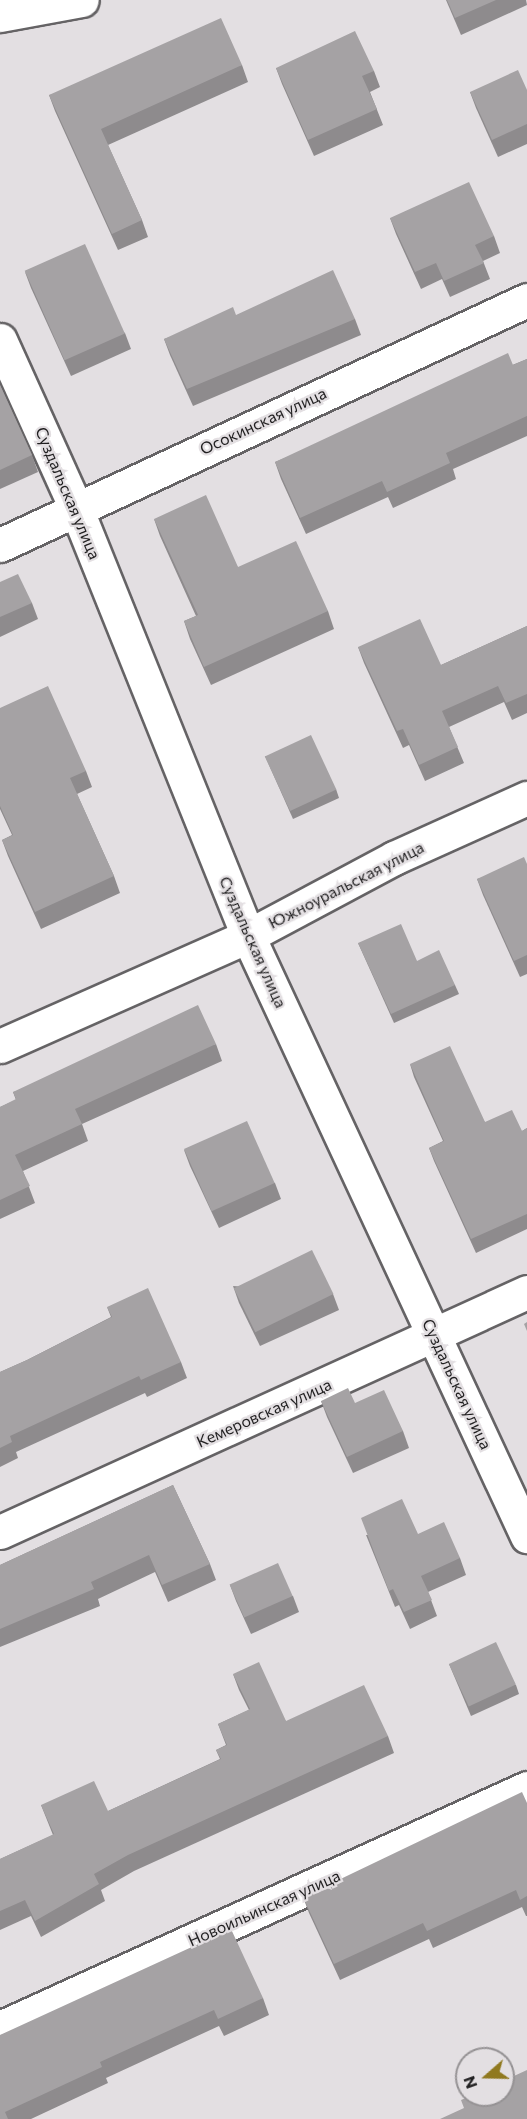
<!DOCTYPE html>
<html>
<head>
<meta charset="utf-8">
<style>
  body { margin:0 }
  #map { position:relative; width:527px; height:2119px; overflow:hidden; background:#e3dfe2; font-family:Commissioner,sans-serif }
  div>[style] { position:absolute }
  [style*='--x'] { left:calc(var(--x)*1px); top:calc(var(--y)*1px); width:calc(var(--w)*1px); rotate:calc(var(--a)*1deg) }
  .roads { filter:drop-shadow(2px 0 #656365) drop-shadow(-2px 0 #656365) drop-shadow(0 2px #656365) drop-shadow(0 -2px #656365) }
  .street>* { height:33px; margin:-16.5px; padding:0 16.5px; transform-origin:16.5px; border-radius:16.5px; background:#fff }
  .wall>* { inset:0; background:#8e8b8d }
  .building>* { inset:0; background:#a5a2a4; transform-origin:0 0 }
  span { translate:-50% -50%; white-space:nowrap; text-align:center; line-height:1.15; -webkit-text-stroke:4.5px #e3dfe2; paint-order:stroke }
  .street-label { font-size:16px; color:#201f20 }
  .north { position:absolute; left:455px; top:2047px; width:60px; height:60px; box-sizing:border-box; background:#e3dfe2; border:2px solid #959294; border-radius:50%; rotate:250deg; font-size:16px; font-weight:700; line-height:24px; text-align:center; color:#201f20 }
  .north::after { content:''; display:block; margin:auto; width:21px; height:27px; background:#90791f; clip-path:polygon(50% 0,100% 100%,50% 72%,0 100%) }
</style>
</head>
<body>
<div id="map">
  <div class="roads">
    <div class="street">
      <i style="--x:0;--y:15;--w:83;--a:-10.4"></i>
      <i style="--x:0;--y:340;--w:184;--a:65.7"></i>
      <i style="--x:76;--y:508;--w:461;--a:68.1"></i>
      <i style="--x:248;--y:936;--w:662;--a:65.06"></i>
      <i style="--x:0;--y:545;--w:581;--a:-24.93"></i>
      <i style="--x:0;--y:1046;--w:271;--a:-23.9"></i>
      <i style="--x:248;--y:936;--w:166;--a:-28.1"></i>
      <i style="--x:394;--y:858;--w:146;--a:-24.3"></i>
      <i style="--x:0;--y:1532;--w:579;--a:-24.48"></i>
      <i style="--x:0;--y:2028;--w:579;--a:-24.48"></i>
    </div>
  </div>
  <div class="wall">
    <i style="clip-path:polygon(446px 0,526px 0,527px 5px,461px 35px)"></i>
    <i style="clip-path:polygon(242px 65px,248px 82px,108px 145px,142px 220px,148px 237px,118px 250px,55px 111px,49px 95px)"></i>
    <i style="clip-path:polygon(276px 68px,374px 71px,380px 87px,370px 92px,383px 125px,314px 156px,282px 84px)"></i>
    <i style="clip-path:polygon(527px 90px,527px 144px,498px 157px,476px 108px,470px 92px)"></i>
    <i style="clip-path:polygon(390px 218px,494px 236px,500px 253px,483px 261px,490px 279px,450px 297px,442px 279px,421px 289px,396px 234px)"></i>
    <i style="clip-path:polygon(25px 272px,125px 333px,131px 349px,71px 376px,31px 288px)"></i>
    <i style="clip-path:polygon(236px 315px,355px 319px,361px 335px,193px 406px,170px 355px,164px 339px)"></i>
    <i style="clip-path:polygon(527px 359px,527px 436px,453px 469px,456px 479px,393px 508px,388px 497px,306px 534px,281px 479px,275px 462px)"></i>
    <i style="clip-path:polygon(0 385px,32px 455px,38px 472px,0 489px)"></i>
    <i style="clip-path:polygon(154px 519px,238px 567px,328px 611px,334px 629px,211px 685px,190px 639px,184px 621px,196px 616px,160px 536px)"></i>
    <i style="clip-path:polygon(0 582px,32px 603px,38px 619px,0 637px)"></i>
    <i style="clip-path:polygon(527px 626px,527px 713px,512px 720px,504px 702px,449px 727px,464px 763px,425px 781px,409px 745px,403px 748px,364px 663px,358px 647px,441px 665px)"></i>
    <i style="clip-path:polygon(0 708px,86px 771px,92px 787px,77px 794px,114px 876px,120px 893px,41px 929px,8px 856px,2px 840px,12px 835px,0 809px)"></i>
    <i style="clip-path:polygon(265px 756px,336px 789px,339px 798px,293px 819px)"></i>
    <i style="clip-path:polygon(527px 864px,527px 974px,520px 977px,483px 895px,477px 879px)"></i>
    <i style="clip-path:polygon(358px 943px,417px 961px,455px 985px,459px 994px,394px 1023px)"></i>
    <i style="clip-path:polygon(216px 1044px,222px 1061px,82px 1124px,88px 1141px,23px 1171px,35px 1203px,0 1219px,0 1107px,16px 1100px,13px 1092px)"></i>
    <i style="clip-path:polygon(410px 1064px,485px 1122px,522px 1131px,527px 1128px,527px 1229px,476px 1253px,434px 1161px,429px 1148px,443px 1141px,414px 1077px)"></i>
    <i style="clip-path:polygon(184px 1150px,275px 1183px,281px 1199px,219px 1228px,190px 1166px)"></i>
    <i style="clip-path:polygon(233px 1286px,333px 1294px,339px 1310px,260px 1346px,239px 1303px)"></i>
    <i style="clip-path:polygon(107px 1307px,181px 1362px,187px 1378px,147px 1397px,145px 1393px,16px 1452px,18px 1458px,0 1467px,0 1372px,27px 1360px,111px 1317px)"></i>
    <i style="clip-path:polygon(321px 1401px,355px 1403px,403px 1431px,409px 1448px,353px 1473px,327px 1417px)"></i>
    <i style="clip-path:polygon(173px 1485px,210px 1564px,216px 1580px,168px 1602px,155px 1572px,98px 1599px,100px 1606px,0 1647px,0 1565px)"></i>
    <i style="clip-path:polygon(418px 1534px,460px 1558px,466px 1575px,428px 1592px,437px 1616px,410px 1629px,399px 1605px,395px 1607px,366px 1535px)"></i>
    <i style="clip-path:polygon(230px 1585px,293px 1596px,299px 1612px,251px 1634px,236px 1601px)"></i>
    <i style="clip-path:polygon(449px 1664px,516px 1685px,519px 1694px,471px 1716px)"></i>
    <i style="clip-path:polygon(233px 1674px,286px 1721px,388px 1736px,394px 1753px,134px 1871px,101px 1890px,105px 1901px,41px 1937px,31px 1916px,0 1930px,0 1859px,53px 1835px,41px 1805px,108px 1811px,220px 1759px,216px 1750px,226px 1745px,218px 1724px,249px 1710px,239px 1690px)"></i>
    <i style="clip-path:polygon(527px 1803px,527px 1916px,526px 1916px,522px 1907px,433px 1948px,429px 1939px,340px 1980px,309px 1913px,303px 1897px)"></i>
    <i style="clip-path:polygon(263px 1998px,269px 2015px,224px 2036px,219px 2026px,106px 2078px,108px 2083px,31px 2119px,0 2119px,0 2035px)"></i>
  </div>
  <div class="building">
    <i style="clip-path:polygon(447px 0,496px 0,455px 18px)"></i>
    <i style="clip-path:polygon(221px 18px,242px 65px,101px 129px,142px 220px,112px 234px,49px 95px)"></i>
    <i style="clip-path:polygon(355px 31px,374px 71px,362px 76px,377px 109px,308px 140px,276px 68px)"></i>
    <i style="clip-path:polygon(518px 70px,527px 90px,527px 124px,492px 140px,470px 92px)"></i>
    <i style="clip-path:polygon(469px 182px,494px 236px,475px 245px,484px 263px,444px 281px,436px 263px,415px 272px,390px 218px)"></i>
    <i style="left:85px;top:244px;width:98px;height:66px;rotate:66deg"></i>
    <i style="clip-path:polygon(333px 270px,355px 319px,187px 389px,164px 339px,233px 307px,236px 315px)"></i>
    <i style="clip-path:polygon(508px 353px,513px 365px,527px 359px,527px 416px,446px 453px,450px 463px,387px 492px,382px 481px,300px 518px,275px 462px)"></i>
    <i style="clip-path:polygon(0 385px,32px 455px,0 470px)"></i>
    <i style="clip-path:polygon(206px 495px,238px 567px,296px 541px,328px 611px,204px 667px,184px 621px,198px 615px,154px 519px)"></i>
    <i style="clip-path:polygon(18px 574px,32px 603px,0 617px,0 582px)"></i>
    <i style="clip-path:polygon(420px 619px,441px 665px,527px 626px,527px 694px,506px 703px,498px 686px,442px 711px,458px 747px,419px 765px,403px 729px,397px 731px,358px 647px)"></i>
    <i style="clip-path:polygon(48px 686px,86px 771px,70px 778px,114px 876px,35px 912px,2px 840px,13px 835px,0 806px,0 708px)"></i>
    <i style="left:311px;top:735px;width:60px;height:51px;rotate:65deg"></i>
    <i style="clip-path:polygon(524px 857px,527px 864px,527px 955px,514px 961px,477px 879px)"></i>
    <i style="clip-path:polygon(401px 924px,417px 961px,439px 950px,455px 985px,391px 1014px,358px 943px)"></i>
    <i style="clip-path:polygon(198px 1005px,216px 1044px,75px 1109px,82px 1124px,15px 1155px,30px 1186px,0 1200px,0 1107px,16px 1099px,13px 1092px)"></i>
    <i style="clip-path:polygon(450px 1046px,485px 1122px,512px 1110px,522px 1131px,527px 1128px,527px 1214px,471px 1239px,429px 1148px,444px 1141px,410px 1064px)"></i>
    <i style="left:247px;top:1121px;width:68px;height:69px;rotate:66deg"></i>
    <i style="left:312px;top:1250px;width:49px;height:87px;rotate:64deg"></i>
    <i style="clip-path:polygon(148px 1288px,181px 1362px,141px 1380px,139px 1376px,10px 1436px,12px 1442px,0 1448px,0 1372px,27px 1360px,112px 1317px,107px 1307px)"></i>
    <i style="clip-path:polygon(527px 1322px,527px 1331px,524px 1324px)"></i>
    <i style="clip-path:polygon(348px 1388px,355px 1403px,384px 1390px,403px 1431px,347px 1457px,321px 1401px)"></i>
    <i style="clip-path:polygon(173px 1485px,210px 1564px,162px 1585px,149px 1555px,91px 1582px,94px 1589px,0 1629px,0 1565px)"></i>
    <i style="clip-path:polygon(402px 1499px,418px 1534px,444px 1522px,460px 1558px,421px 1576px,432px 1600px,404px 1612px,393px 1589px,389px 1591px,361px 1518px)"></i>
    <i style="left:278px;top:1563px;width:36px;height:53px;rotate:66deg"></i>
    <i style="left:496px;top:1642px;width:47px;height:52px;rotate:65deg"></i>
    <i style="clip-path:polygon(259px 1662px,286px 1721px,364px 1685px,388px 1736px,128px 1855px,94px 1874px,99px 1884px,35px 1921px,25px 1900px,0 1911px,0 1859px,54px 1834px,41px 1805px,94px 1781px,108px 1811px,221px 1759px,216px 1750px,227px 1745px,218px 1724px,250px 1709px,233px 1674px)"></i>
    <i style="clip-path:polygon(522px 1792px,527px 1803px,527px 1896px,520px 1900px,516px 1890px,427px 1931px,423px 1923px,334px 1964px,303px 1897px)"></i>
    <i style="clip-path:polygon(231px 1929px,263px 1998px,218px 2019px,214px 2010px,100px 2062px,102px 2067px,5px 2112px,8px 2119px,0 2119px,0 2035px)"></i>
    <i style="clip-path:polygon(527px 2070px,527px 2119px,440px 2119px,464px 2108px,461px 2100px,473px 2095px,503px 2095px,503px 2081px)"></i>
  </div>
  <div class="street-label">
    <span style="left:263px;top:421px;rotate:-25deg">Осокинская улица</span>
    <span style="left:68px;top:493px;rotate:67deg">Суздальская улица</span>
    <span style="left:346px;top:885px;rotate:-27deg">Южноуральская улица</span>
    <span style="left:253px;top:942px;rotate:66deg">Суздальская улица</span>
    <span style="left:457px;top:1384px;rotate:65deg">Суздальская улица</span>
    <span style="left:264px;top:1413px;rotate:-24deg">Кемеровская улица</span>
    <span style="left:264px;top:1908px;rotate:-24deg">Новоильинская улица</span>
  </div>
  <div class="north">N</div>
</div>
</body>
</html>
